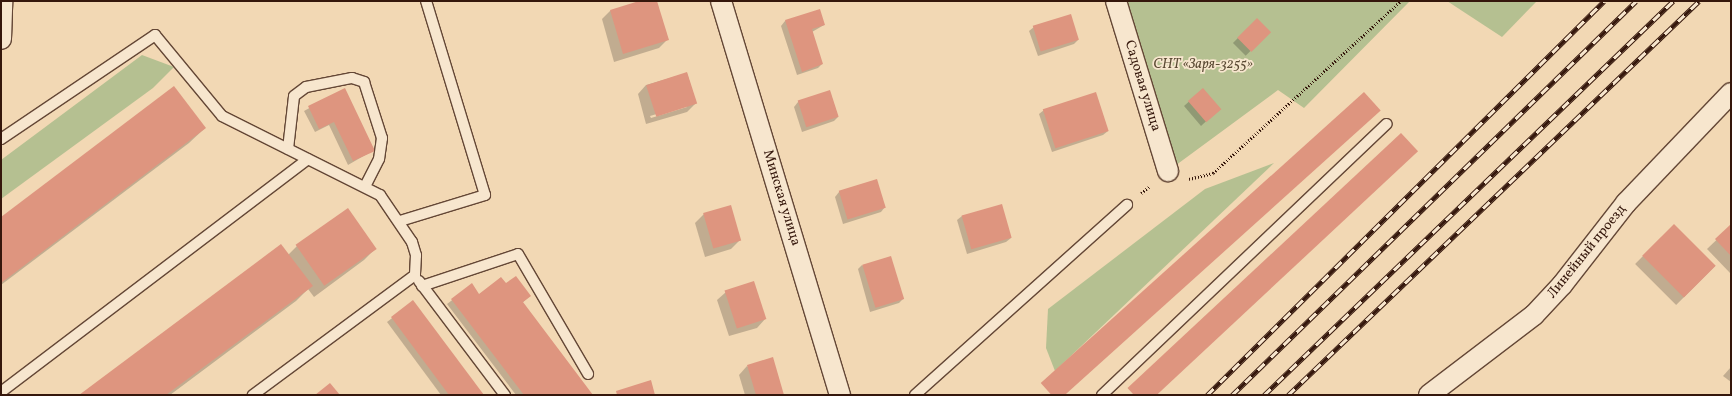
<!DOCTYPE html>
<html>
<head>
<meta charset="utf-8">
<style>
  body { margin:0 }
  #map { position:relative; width:1732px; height:396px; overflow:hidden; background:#f2d8b4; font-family:Vollkorn,serif }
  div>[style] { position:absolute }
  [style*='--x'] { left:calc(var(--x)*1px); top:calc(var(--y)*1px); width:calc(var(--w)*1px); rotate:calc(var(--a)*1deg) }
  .green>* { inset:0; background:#b5c091 }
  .shadow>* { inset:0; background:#0003; transform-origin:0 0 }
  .building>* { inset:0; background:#de957f; transform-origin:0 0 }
  .path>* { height:2.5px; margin-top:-1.25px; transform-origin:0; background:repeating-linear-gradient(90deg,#35170c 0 1px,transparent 0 3px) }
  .roads { filter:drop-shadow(1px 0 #644736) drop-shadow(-1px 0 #644736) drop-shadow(0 1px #644736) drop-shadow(0 -1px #644736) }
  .lane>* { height:10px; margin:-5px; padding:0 5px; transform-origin:5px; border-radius:5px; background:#f7e6ce }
  .street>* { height:20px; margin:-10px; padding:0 10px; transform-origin:10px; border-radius:10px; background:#f7e6ce }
  .rail>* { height:4.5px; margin-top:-2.25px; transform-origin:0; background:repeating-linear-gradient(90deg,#f7e6ce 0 9px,#35170c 0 18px); box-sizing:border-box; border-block:1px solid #35170c }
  span { translate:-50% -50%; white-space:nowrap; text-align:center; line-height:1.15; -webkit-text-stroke:3.5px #f7e6ce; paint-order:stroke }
  .park-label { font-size:14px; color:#5b4a34; font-style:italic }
  .street-label { font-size:14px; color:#35170c }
  .frame { position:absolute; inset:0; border:2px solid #35170c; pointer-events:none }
</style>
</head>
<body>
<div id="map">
  <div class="green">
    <i style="clip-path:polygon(1116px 1px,1410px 1px,1304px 108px,1278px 90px,1168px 171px)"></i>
    <i style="clip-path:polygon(1447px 1px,1537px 1px,1502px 37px)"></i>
    <i style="clip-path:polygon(142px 55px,174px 67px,153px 88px,1px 199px,1px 160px)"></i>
    <i style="clip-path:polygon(1274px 163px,1055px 371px,1046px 348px,1048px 309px,1205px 189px)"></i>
  </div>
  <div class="shadow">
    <i style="clip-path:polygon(643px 1px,656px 1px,668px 39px,659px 48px,614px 62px,602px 19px,610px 11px)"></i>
    <i style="clip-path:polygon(819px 10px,824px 25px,812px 32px,822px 64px,818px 68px,797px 75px,781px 26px,785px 21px)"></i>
    <i style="left:1257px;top:19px;width:18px;height:34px;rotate:45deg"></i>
    <i style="clip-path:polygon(1034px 27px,1078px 40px,1074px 44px,1038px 56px,1029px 31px)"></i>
    <i style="clip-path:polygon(evenodd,687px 73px,696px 103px,687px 112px,646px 124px,638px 94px,646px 85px,687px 73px,687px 105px,687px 107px,651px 118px,650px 116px,687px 105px)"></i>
    <i style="clip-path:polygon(344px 89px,374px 150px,348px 165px,329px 125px,315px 132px,304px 111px)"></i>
    <i style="clip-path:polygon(1203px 89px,1215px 113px,1201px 126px,1184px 106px)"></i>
    <i style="clip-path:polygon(830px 92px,838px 117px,834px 121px,802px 132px,794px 107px,798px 102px)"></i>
    <i style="clip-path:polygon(1044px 110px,1108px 131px,1103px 135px,1052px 152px,1039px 114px)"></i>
    <i style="clip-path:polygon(205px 128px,189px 143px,1px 285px,1px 218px)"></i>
    <i style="clip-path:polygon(876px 181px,885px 207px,881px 212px,843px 224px,835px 197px,839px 192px)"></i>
    <i style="clip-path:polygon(704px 214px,740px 240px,731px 249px,705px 257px,695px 223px)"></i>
    <i style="clip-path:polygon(962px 216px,1011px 238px,1006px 242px,967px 254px,957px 220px)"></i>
    <i style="left:1674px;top:225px;width:58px;height:55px;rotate:45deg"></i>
    <i style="clip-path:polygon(1731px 226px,1731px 274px,1707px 249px)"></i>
    <i style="clip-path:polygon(297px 246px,376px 248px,364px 260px,314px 297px,308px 289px,296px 301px,170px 395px,81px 395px,288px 255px)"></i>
    <i style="clip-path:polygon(862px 265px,903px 299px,899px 303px,870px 312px,858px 269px)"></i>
    <i style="clip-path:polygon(472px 285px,479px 295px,506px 285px,530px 296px,522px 303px,592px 395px,516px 395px,447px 304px)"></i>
    <i style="clip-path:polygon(726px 292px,765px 319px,757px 328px,729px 336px,717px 300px)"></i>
    <i style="clip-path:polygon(413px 302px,483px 395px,441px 395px,387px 322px)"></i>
    <i style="clip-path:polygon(747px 366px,782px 395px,745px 395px,739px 375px)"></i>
    <i style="clip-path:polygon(1731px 367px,1731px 382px,1723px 376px)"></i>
  </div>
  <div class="building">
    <i style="clip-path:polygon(639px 1px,657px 1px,669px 40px,623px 54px,610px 10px)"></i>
    <i style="clip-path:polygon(820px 9px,825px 25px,812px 29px,823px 64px,802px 72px,785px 20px)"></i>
    <i style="left:1071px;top:14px;width:27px;height:40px;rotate:73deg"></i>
    <i style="left:1257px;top:18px;width:20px;height:28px;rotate:45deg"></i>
    <i style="left:687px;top:72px;width:33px;height:43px;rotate:72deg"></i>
    <i style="clip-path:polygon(174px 86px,206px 128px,1px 283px,1px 217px)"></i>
    <i style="clip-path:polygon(345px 88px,375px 151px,353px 161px,334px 122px,319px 129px,308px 106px)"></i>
    <i style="left:1203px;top:88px;width:28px;height:20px;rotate:49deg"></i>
    <i style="left:830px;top:90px;width:28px;height:34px;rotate:72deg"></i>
    <i style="left:1096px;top:92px;width:41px;height:56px;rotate:72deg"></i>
    <i style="left:1364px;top:92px;width:25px;height:435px;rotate:48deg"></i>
    <i style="left:1401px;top:133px;width:25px;height:374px;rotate:47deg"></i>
    <i style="left:877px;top:179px;width:30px;height:40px;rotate:73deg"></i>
    <i style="left:1002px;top:204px;width:35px;height:42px;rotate:74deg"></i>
    <i style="left:731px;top:205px;width:37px;height:29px;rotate:74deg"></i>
    <i style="left:348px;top:208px;width:50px;height:64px;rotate:55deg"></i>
    <i style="left:1674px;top:224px;width:59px;height:45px;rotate:45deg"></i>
    <i style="clip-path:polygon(1731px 224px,1731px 256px,1715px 239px)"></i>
    <i style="clip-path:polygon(281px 244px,313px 286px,166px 395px,79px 395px)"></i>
    <i style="left:891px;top:256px;width:45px;height:30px;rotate:73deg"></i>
    <i style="clip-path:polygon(516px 276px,531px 296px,523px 302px,593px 395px,524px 395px,451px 299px,472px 283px,479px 294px,501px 277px,506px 283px)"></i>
    <i style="left:754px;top:281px;width:40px;height:31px;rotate:72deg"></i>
    <i style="clip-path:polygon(413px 300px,484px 395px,449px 395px,391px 317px)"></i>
    <i style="clip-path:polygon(773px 357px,784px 395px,756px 395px,747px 365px)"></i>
    <i style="clip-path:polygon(651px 380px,655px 395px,617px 395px,616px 391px)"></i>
    <i style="clip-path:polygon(330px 383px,340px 395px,315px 395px)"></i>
  </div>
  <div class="path">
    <i style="--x:1189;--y:179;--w:25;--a:-14"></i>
    <i style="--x:1213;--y:173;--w:255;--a:-42.5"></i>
    <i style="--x:1141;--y:193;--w:11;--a:-38"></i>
  </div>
  <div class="roads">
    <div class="lane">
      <i style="--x:1;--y:139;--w:186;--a:-34"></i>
      <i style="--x:155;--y:35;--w:105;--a:50.4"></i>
      <i style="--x:222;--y:116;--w:177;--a:26.6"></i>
      <i style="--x:380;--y:195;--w:57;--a:55.8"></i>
      <i style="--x:412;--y:242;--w:14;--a:73"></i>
      <i style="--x:416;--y:255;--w:20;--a:93"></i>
      <i style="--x:415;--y:275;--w:202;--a:143.5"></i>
      <i style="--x:288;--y:149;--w:53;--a:-83.5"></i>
      <i style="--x:294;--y:96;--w:15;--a:-37"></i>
      <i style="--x:306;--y:87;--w:47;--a:-11.1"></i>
      <i style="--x:352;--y:78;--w:13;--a:18"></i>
      <i style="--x:364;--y:82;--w:59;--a:72.2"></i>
      <i style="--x:382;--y:138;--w:21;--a:98"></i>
      <i style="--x:379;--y:159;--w:31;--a:117"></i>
      <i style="--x:400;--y:221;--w:89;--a:-17"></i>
      <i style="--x:485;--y:195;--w:203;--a:-106.9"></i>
      <i style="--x:419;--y:281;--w:143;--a:53"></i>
      <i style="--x:422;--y:286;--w:101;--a:-18.4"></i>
      <i style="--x:518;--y:254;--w:139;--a:59.7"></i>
      <i style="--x:1;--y:392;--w:385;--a:-37.2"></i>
      <i style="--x:915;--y:395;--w:285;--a:-41.9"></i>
      <i style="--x:1102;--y:395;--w:393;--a:-43.6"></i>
    </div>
    <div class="street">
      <i style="--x:721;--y:1;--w:412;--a:73.2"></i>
      <i style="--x:1116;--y:1;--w:178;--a:73"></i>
      <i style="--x:1;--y:39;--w:38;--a:-88"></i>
      <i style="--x:1429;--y:395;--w:132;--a:-37.3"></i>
      <i style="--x:1534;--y:315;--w:41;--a:-47"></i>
      <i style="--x:1562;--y:285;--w:104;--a:-52"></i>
      <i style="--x:1626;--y:203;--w:152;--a:-46.3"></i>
    </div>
  </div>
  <div class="rail">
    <i style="--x:1207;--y:395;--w:559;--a:-44.78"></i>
    <i style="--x:1232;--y:395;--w:564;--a:-44.28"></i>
    <i style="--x:1264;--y:395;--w:568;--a:-43.93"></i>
    <i style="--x:1288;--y:395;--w:569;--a:-43.79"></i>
  </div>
  <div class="park-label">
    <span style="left:1203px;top:65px">СНТ «Заря-3255»</span>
  </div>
  <div class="street-label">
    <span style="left:1142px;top:86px;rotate:73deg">Садовая улица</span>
    <span style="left:781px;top:198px;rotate:73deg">Минская улица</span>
    <span style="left:1587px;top:252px;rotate:-51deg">Линейный проезд</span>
  </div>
  <div class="frame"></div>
</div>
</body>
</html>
